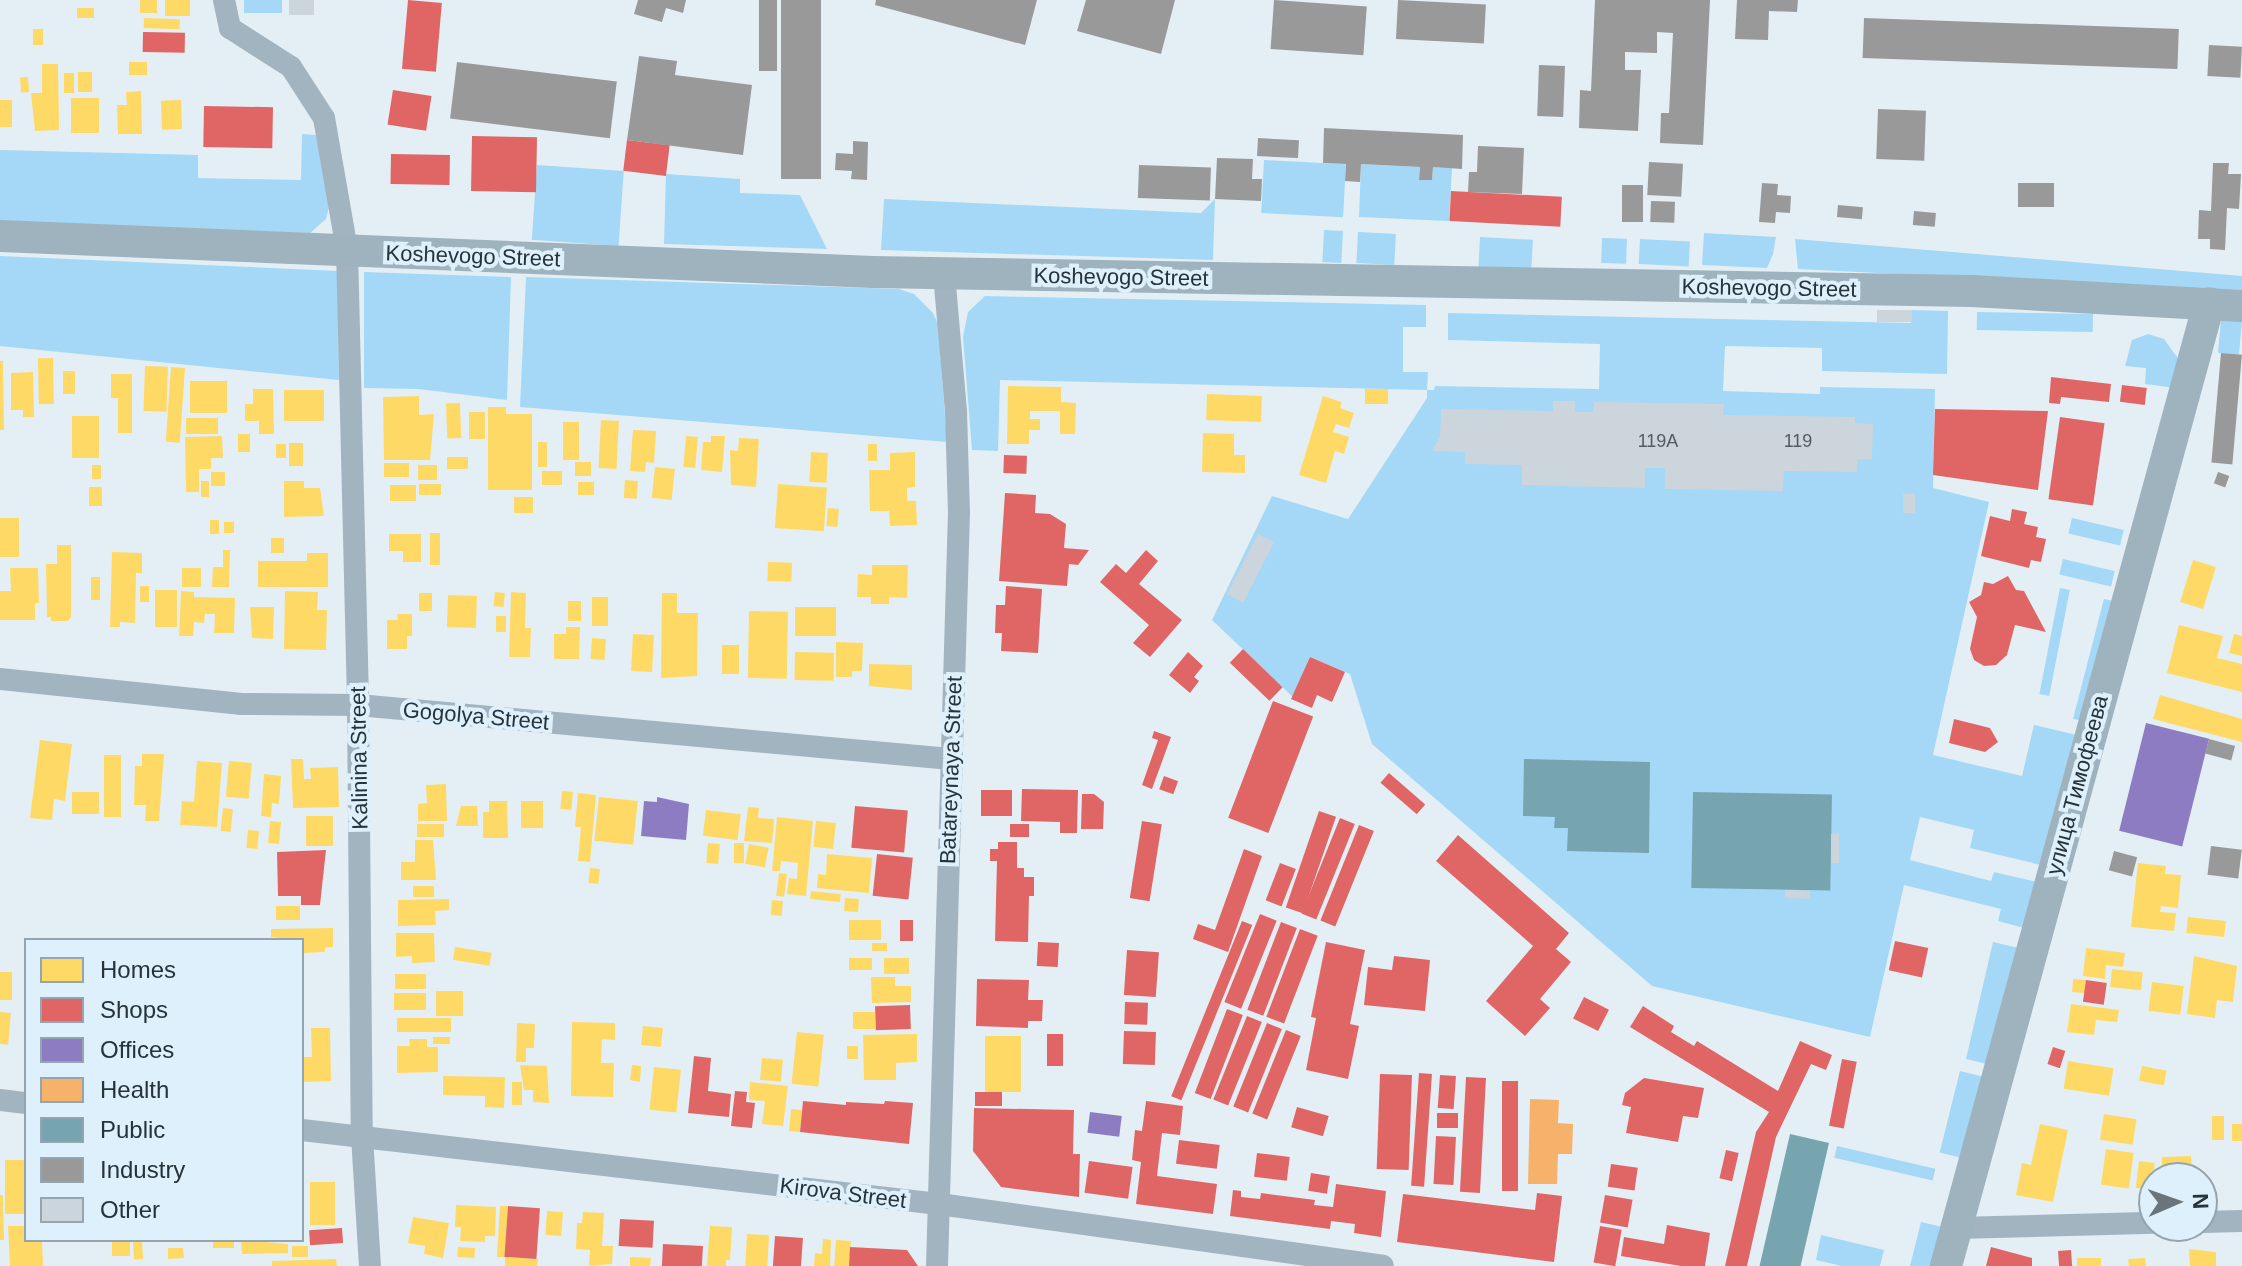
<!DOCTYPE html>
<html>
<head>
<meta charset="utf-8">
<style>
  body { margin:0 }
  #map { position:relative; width:2242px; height:1266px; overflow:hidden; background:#e4eff5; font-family:Arial,sans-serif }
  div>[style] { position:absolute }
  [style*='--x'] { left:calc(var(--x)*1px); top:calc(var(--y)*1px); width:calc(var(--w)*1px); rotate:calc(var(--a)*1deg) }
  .green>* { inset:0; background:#a4d8f6; transform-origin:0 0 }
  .homes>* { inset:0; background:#ffd966; transform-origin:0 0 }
  .shops>* { inset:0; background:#e06666; transform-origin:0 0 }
  .offices>* { inset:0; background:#8e7cc3; transform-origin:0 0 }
  .health>* { inset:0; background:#f6b26b }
  .public>* { inset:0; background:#76a5af; transform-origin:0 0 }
  .industry>* { inset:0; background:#999; transform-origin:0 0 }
  .building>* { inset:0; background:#cbd5db; transform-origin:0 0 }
  .street>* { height:22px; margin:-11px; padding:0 11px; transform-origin:11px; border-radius:11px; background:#a2b4bf }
  .secondary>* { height:32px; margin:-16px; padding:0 16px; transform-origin:16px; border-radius:16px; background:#9fb3be }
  span { translate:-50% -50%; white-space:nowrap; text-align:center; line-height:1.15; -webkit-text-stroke:8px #def0fb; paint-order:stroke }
  .number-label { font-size:18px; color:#505c62 }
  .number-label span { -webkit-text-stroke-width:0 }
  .street-label { font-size:22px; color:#27333a }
  .legend { position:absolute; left:24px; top:938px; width:280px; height:304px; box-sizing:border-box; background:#def0fb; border:2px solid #95a4ae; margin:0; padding:10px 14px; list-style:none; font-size:24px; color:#27333a }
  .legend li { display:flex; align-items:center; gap:16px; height:40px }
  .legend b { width:40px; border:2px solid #95a4ae }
  .north { position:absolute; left:2138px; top:1162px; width:80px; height:80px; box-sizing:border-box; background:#def0fb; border:2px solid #95a4ae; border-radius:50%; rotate:88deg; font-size:22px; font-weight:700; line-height:32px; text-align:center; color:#27333a }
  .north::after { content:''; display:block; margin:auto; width:28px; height:36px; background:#69757b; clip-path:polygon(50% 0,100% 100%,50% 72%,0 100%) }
</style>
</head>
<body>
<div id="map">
  <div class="green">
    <i style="left:244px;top:0;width:38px;height:13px"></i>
    <i style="clip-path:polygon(302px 134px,316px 135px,330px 203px,326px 219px,310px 233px,0 222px,0 150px,198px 155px,198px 178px,301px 180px)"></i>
    <i style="left:1264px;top:160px;width:82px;height:53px;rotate:3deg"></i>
    <i style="clip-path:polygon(1361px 164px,1420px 167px,1419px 179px,1432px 180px,1433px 167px,1452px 168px,1449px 221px,1359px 217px)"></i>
    <i style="left:537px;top:165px;width:87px;height:75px;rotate:4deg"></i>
    <i style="clip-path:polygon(666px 174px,740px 179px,740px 193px,800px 195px,827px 249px,664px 244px)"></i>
    <i style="clip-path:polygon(884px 199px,1201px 213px,1215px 199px,1213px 260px,881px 250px)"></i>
    <i style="left:1324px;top:230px;width:19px;height:32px;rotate:3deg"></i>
    <i style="left:1358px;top:232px;width:38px;height:31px;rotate:3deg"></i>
    <i style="clip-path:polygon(1704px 233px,1776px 237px,1773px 254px,1767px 268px,1702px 265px)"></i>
    <i style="left:1480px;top:237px;width:53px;height:32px;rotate:3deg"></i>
    <i style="left:1602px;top:238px;width:25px;height:25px;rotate:2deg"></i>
    <i style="left:1640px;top:239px;width:50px;height:25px;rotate:3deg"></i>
    <i style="clip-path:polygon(1795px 239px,2242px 276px,2242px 291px,1798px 269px)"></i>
    <i style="clip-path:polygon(0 256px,338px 271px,339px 380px,0 346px)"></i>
    <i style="clip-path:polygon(364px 272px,511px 277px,507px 400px,419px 389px,364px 388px)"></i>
    <i style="clip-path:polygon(526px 277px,899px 289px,914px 294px,933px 313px,938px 324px,947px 442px,520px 407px)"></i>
    <i style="clip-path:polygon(985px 296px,1426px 305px,1426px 327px,1403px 327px,1403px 372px,1428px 372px,1427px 390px,1434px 390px,1435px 386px,1599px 389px,1600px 344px,1448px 340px,1448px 313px,1911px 323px,1912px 310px,1948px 311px,1947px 374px,1822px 371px,1822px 348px,1725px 346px,1723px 391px,1820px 394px,1820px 387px,1935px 389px,1933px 488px,1989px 502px,1933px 755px,2022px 776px,2034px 725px,2081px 736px,2045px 866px,1970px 848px,1974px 830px,1920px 817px,1910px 860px,1991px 881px,1994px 872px,2041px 883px,2028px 929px,1998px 921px,2001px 909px,1904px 885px,1870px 1037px,1652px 986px,1372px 744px,1350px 674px,1310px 657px,1293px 697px,1212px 620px,1272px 496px,1348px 519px,1427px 398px,1427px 390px,1000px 380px,998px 451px,972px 450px,963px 337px,968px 312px)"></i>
    <i style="left:1977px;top:312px;width:116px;height:18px;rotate:1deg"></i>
    <i style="left:2221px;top:319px;width:21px;height:34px;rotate:5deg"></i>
    <i style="clip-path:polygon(2148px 334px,2164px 339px,2177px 357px,2181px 371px,2176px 388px,2145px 384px,2146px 368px,2125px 366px,2132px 340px)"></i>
    <i style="left:2072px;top:518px;width:53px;height:16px;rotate:13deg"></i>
    <i style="left:2063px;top:559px;width:53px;height:16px;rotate:13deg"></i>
    <i style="left:2060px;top:588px;width:10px;height:108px;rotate:11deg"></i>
    <i style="clip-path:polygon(2104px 599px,2118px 602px,2085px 721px,2073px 719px)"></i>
    <i style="left:1993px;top:942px;width:31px;height:120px;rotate:13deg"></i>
    <i style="left:1960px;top:1071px;width:29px;height:84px;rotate:14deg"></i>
    <i style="left:1837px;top:1146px;width:101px;height:12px;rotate:13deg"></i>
    <i style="clip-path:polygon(1921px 1222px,1947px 1228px,1936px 1266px,1910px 1266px)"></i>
    <i style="clip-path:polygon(1821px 1235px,1884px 1250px,1880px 1266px,1842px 1266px,1816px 1260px)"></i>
  </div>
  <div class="homes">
    <i style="left:140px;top:0;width:17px;height:13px"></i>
    <i style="left:165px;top:0;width:25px;height:16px"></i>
    <i style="left:77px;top:8px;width:17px;height:10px"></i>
    <i style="left:144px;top:18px;width:36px;height:10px;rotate:2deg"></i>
    <i style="left:33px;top:29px;width:10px;height:16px"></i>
    <i style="left:129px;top:62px;width:18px;height:13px"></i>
    <i style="clip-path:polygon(42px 64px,58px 64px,59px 130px,35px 131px,31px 93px,42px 93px)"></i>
    <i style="left:78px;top:72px;width:14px;height:20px"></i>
    <i style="left:64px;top:73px;width:10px;height:20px"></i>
    <i style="left:28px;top:77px;width:15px;height:8px;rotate:86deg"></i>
    <i style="clip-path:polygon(141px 91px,142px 134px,118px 134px,117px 105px,127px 105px,126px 92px)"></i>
    <i style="left:71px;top:98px;width:28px;height:35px"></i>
    <i style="left:0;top:100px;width:12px;height:27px"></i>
    <i style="left:181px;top:100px;width:29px;height:20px;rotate:88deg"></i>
    <i style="left:53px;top:358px;width:46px;height:15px;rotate:89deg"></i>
    <i style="clip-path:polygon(0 361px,3px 361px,4px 430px,0 430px)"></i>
    <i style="left:145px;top:366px;width:23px;height:45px;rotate:2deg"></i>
    <i style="left:171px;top:367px;width:14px;height:75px;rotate:4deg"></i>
    <i style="left:63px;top:371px;width:12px;height:23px"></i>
    <i style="clip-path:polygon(33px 372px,34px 417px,23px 417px,23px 410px,11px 410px,11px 373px)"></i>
    <i style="clip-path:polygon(111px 374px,132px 374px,132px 433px,118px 433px,118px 398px,111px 398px)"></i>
    <i style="left:227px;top:381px;width:32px;height:37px;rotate:90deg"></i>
    <i style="clip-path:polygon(1008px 386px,1061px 387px,1061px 402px,1076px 403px,1075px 434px,1060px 434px,1060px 411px,1030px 411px,1030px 419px,1040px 419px,1040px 430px,1029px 430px,1029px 444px,1007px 444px)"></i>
    <i style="clip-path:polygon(253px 389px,273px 389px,274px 434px,259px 434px,259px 421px,245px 421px,245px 404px,253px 404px)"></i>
    <i style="left:1365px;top:389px;width:23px;height:15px"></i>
    <i style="left:324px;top:390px;width:31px;height:40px;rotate:90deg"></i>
    <i style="left:1207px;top:394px;width:55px;height:26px;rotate:2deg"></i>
    <i style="clip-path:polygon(419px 396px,419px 415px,434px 414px,430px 460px,384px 460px,383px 397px)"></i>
    <i style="clip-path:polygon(1323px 396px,1342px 402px,1340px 408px,1354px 413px,1349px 428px,1336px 424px,1333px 432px,1349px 437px,1344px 454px,1335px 451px,1326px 483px,1299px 475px)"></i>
    <i style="left:460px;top:403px;width:35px;height:14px;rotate:88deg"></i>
    <i style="clip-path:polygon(488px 407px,506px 407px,506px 414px,532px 414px,532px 490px,488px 490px)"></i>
    <i style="left:485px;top:412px;width:27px;height:16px;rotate:90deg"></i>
    <i style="left:72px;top:416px;width:27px;height:42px"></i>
    <i style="left:186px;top:418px;width:32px;height:16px"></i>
    <i style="left:601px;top:420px;width:18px;height:48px;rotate:3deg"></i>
    <i style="left:563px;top:422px;width:16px;height:38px"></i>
    <i style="clip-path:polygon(633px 430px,656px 431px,654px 463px,646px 462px,645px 472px,630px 471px)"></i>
    <i style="clip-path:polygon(1203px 433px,1234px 434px,1234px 455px,1245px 455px,1245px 473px,1202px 472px)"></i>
    <i style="left:238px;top:434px;width:12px;height:18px"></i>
    <i style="clip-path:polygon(222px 436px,223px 458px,211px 458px,211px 469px,199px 469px,199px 492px,186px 492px,185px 437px)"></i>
    <i style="left:686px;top:436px;width:12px;height:31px;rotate:5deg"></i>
    <i style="clip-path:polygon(711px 436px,725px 436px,722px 472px,701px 470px,703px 442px,711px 442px)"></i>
    <i style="clip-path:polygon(739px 438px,759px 439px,756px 487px,731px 485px,730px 450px,738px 451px)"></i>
    <i style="left:538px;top:442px;width:9px;height:25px"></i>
    <i style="left:289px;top:443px;width:14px;height:23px"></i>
    <i style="left:276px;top:444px;width:10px;height:14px"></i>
    <i style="left:868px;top:444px;width:9px;height:17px"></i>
    <i style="left:811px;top:452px;width:17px;height:30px;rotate:3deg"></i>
    <i style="clip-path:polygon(915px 452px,915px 487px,907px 488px,907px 501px,916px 501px,917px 525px,890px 526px,889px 511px,870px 511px,869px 470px,890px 470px,890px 453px)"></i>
    <i style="left:468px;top:457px;width:12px;height:21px;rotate:90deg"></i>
    <i style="left:575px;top:462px;width:16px;height:14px"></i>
    <i style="left:384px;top:463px;width:25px;height:14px"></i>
    <i style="left:92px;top:465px;width:9px;height:14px"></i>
    <i style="left:418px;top:465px;width:19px;height:15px"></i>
    <i style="left:655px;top:467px;width:20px;height:31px;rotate:6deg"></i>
    <i style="left:542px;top:471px;width:20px;height:14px"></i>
    <i style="left:211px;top:472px;width:14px;height:14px"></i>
    <i style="left:625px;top:480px;width:13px;height:18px;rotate:4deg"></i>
    <i style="left:201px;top:481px;width:8px;height:16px"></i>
    <i style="clip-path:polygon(284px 481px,304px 481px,304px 488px,320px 488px,324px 516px,284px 517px)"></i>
    <i style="left:594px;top:482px;width:13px;height:16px;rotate:90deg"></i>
    <i style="left:419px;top:484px;width:22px;height:11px"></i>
    <i style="left:778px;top:484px;width:49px;height:44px;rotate:4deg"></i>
    <i style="left:390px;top:485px;width:26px;height:16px"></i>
    <i style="left:89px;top:487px;width:13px;height:19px"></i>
    <i style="left:514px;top:497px;width:19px;height:16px"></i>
    <i style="left:828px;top:508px;width:11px;height:18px;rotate:5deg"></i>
    <i style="left:0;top:518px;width:19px;height:39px"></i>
    <i style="left:210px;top:520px;width:9px;height:14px"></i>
    <i style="left:224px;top:522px;width:10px;height:11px"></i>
    <i style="left:430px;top:533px;width:10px;height:32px"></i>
    <i style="clip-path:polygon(389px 534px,421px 534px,421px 562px,403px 562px,403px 551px,389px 551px)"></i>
    <i style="left:271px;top:538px;width:13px;height:15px"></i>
    <i style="clip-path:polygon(57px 545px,71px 545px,71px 617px,68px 621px,51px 621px,51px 617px,47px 617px,46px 564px,57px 564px)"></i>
    <i style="clip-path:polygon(223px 550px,230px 550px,229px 587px,212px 587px,213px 567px,223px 567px)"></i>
    <i style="clip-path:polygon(112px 552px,142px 553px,142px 573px,136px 573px,135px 623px,120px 622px,120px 627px,110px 627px)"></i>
    <i style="clip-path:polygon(307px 553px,328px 553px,328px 587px,258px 587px,258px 561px,307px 561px)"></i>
    <i style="left:2193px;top:560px;width:24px;height:44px;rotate:17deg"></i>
    <i style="left:768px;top:562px;width:24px;height:19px;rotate:2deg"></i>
    <i style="clip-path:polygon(872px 565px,908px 565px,907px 598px,889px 597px,889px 604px,871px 604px,871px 597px,857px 597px,858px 574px,872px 575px)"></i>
    <i style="clip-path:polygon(10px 568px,38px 568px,39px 603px,35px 603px,35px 620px,0 620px,0 591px,11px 591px)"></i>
    <i style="left:182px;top:568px;width:19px;height:19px"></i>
    <i style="left:91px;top:577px;width:9px;height:23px"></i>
    <i style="left:140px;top:586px;width:9px;height:16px"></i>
    <i style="left:155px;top:590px;width:22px;height:37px"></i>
    <i style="clip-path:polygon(181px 591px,194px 592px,194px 597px,235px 598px,234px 633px,214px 633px,215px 614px,205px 614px,204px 623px,194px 622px,193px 636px,179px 636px)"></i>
    <i style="clip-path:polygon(285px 591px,318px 592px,317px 610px,327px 610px,326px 650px,284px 649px)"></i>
    <i style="left:495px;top:592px;width:10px;height:14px;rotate:6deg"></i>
    <i style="clip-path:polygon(511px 592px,526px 593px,525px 628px,531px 628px,530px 657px,509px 657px)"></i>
    <i style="left:419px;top:593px;width:13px;height:18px"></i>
    <i style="clip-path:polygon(662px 593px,677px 593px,677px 613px,698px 613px,697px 676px,661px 678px)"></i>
    <i style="left:448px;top:595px;width:29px;height:32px;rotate:2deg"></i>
    <i style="left:592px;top:597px;width:16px;height:29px"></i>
    <i style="left:568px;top:601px;width:13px;height:20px"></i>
    <i style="clip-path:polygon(250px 607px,274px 607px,273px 639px,252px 638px)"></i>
    <i style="left:795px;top:607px;width:41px;height:29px"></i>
    <i style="left:749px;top:611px;width:39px;height:67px;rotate:1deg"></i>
    <i style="clip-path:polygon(397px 614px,412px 614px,412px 636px,407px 636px,407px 649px,387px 649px,387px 620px,398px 620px)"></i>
    <i style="left:496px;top:616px;width:10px;height:16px"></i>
    <i style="clip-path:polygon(2179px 625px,2223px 636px,2217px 658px,2242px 664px,2242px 692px,2167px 673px)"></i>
    <i style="clip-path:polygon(566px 627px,580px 627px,579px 659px,554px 659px,554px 634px,566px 634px)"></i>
    <i style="left:633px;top:634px;width:21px;height:37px;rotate:3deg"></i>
    <i style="clip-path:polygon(2234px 634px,2242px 636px,2242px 656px,2229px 653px)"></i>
    <i style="left:592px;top:638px;width:14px;height:21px;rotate:4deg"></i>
    <i style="clip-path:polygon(836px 642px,863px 643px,862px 671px,852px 671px,852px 677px,836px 677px)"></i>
    <i style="left:722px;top:645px;width:17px;height:29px"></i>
    <i style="left:795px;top:652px;width:39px;height:28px;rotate:1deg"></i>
    <i style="clip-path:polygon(869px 664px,912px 665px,912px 690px,869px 686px)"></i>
    <i style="clip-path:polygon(2160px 695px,2242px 719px,2242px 742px,2153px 719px)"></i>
    <i style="clip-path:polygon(40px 740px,72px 744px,65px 801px,54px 799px,52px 820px,30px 818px)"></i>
    <i style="clip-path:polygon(142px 754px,164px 754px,159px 821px,145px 821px,146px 805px,134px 805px,135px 766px,142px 766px)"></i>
    <i style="left:104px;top:755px;width:17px;height:62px"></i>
    <i style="clip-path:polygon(291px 759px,303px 759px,304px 779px,311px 779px,310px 768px,338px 767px,339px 807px,293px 808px)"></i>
    <i style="clip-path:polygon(197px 761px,222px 763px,217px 827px,180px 825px,182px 801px,194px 802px)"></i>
    <i style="left:229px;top:761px;width:23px;height:36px;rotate:5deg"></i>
    <i style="clip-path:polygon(264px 774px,281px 776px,279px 804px,272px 803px,271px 817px,261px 816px)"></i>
    <i style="clip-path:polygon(446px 784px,447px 821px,418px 821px,418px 804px,427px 803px,426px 785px)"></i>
    <i style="left:562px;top:791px;width:11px;height:18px;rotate:5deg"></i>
    <i style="left:72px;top:792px;width:27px;height:22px"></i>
    <i style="clip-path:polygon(578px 793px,596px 795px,590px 862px,578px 861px,581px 827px,575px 827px)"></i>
    <i style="left:599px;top:797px;width:39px;height:44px;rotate:6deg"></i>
    <i style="clip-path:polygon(489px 801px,507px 801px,508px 838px,483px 838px,483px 812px,489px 812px)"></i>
    <i style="left:521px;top:801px;width:22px;height:27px"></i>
    <i style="clip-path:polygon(461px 806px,477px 806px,478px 826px,456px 826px)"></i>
    <i style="clip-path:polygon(748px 807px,759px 808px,758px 818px,774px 819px,772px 843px,744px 841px)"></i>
    <i style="left:223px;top:808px;width:10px;height:23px;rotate:6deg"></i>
    <i style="left:706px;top:810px;width:35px;height:26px;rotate:7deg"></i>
    <i style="left:306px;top:816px;width:27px;height:30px"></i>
    <i style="clip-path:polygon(777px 817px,813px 821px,806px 896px,787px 894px,789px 878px,797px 879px,798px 863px,781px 861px,780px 871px,772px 871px)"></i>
    <i style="left:270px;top:821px;width:11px;height:22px;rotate:5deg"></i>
    <i style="left:816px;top:821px;width:20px;height:26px;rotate:6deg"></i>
    <i style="left:417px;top:824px;width:27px;height:13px"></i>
    <i style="left:248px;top:830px;width:11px;height:18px;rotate:5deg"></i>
    <i style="clip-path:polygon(415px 840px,433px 840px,436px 880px,401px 880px,401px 862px,415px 862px)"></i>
    <i style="left:708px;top:843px;width:12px;height:20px;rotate:5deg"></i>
    <i style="left:734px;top:843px;width:10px;height:20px"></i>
    <i style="left:749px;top:844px;width:20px;height:20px;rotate:11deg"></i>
    <i style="clip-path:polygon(827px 854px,872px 858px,869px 893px,817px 888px,818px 874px,826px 875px)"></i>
    <i style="clip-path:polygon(2138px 863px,2166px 866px,2165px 874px,2181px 875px,2178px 908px,2161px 906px,2160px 912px,2176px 913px,2174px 931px,2131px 927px)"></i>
    <i style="left:590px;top:868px;width:10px;height:15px;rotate:6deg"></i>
    <i style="left:779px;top:873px;width:8px;height:23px;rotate:7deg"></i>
    <i style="left:413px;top:886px;width:21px;height:11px"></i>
    <i style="left:811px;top:891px;width:30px;height:8px;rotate:6deg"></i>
    <i style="left:845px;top:898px;width:14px;height:13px;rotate:4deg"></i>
    <i style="clip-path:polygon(449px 899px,449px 910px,435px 911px,436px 925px,398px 926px,398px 900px)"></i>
    <i style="left:772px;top:900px;width:11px;height:15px;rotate:5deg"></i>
    <i style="left:300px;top:906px;width:14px;height:24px;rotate:90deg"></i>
    <i style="left:2188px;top:917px;width:38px;height:16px;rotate:6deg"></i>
    <i style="left:881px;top:920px;width:20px;height:32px;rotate:90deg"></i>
    <i style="clip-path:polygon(333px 928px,333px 947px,325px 947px,325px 952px,304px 953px,302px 940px,271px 937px,271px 929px)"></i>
    <i style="clip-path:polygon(396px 933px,434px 933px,435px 962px,412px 963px,412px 956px,396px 957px)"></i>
    <i style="left:887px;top:943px;width:8px;height:15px;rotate:90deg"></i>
    <i style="left:455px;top:947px;width:37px;height:13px;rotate:9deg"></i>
    <i style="clip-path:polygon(2086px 948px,2125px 953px,2123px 967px,2106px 965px,2105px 979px,2083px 976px)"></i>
    <i style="clip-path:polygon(2194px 956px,2237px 966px,2233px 1002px,2217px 1000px,2215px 1018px,2187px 1014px)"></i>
    <i style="left:849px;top:958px;width:23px;height:12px"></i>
    <i style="left:909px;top:958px;width:16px;height:25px;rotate:90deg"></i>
    <i style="left:2112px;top:969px;width:31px;height:18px;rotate:6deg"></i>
    <i style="left:0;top:972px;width:12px;height:28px"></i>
    <i style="left:426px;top:974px;width:15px;height:31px;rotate:90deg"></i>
    <i style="clip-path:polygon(871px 977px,895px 977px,895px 986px,911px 986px,911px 1002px,872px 1003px)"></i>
    <i style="left:2073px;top:979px;width:13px;height:13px;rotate:4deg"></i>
    <i style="left:2152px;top:982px;width:32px;height:29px;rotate:7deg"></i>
    <i style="left:436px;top:991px;width:27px;height:25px"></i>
    <i style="left:426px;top:993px;width:17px;height:32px;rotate:90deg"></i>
    <i style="clip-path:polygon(2071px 1004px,2119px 1010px,2117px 1022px,2096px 1020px,2094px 1035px,2067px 1032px)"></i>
    <i style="left:0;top:1012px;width:11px;height:32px;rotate:5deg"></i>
    <i style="left:853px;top:1012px;width:22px;height:17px"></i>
    <i style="left:451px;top:1018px;width:14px;height:54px;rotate:90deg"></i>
    <i style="clip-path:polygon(572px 1022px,615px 1023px,615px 1040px,602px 1039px,601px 1063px,614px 1063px,613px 1097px,571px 1096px)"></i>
    <i style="clip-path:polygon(517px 1023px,535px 1024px,534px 1048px,526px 1048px,526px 1062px,516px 1062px)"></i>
    <i style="left:643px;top:1026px;width:20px;height:19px;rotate:6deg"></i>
    <i style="clip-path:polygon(311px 1028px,330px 1028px,331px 1081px,302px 1082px,302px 1057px,312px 1057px)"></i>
    <i style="left:797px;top:1032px;width:27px;height:52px;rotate:6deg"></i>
    <i style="clip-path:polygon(917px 1034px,917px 1062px,896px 1063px,896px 1080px,864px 1080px,863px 1035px)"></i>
    <i style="left:985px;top:1036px;width:36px;height:56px"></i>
    <i style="left:433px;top:1037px;width:17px;height:7px"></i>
    <i style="clip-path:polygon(409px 1039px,427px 1039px,427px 1047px,438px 1047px,438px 1072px,397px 1073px,397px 1046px,410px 1046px)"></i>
    <i style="left:847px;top:1046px;width:11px;height:13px"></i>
    <i style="left:762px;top:1058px;width:21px;height:22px;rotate:5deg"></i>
    <i style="left:2068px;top:1061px;width:46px;height:28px;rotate:9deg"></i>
    <i style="clip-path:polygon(520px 1065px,547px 1066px,549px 1103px,533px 1102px,533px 1090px,524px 1090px)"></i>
    <i style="clip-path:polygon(632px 1065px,641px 1066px,640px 1082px,630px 1080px)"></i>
    <i style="left:2142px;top:1066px;width:25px;height:15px;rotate:11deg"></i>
    <i style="left:654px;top:1067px;width:27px;height:43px;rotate:6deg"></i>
    <i style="clip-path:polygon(443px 1076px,505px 1077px,504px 1108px,485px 1107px,485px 1096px,443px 1095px)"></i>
    <i style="left:512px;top:1082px;width:10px;height:23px"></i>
    <i style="clip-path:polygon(750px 1082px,788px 1086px,783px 1126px,762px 1124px,765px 1101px,749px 1100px)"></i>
    <i style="left:791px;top:1109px;width:11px;height:22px;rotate:5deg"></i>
    <i style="left:2104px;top:1114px;width:33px;height:26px;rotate:9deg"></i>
    <i style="left:2212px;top:1116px;width:12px;height:24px"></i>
    <i style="clip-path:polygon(2040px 1124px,2068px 1130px,2053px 1202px,2016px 1195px,2022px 1163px,2031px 1165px)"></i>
    <i style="left:2232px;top:1124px;width:10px;height:17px"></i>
    <i style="left:2106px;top:1149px;width:28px;height:36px;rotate:8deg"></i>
    <i style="clip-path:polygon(2191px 1156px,2192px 1178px,2162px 1176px,2162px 1157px)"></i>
    <i style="left:26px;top:1160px;width:54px;height:21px;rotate:90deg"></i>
    <i style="left:2139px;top:1161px;width:16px;height:27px;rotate:7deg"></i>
    <i style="left:310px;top:1182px;width:25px;height:43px"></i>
    <i style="clip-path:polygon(0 1195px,3px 1195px,4px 1240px,0 1240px)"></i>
    <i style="clip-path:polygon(456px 1205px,496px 1207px,495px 1236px,485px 1236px,485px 1242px,460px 1241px,461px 1227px,455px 1227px)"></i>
    <i style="clip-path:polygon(500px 1206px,508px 1206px,505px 1257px,538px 1259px,537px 1266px,505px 1266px,505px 1257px,497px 1257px)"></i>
    <i style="left:547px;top:1211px;width:16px;height:24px;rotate:4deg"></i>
    <i style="clip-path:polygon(583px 1212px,604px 1213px,602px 1246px,613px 1246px,612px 1264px,589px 1266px,590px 1250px,576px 1249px,577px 1223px,582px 1223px)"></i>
    <i style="clip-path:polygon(413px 1217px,449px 1223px,443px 1258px,424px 1254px,425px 1246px,408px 1243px)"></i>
    <i style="clip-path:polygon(8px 1226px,26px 1226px,26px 1240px,42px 1240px,43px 1266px,10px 1266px)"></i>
    <i style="clip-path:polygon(710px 1226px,732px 1227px,730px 1260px,726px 1260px,726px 1266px,707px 1266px)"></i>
    <i style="left:747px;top:1234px;width:22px;height:32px;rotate:3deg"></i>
    <i style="clip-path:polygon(823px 1239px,831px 1240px,830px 1266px,814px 1266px,815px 1253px,822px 1254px)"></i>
    <i style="left:112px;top:1240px;width:18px;height:16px"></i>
    <i style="left:142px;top:1240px;width:19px;height:9px;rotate:87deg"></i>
    <i style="left:213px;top:1240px;width:21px;height:8px"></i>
    <i style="clip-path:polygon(241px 1240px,288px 1244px,288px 1253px,242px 1254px)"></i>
    <i style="left:836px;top:1240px;width:15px;height:26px;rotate:4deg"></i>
    <i style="left:308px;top:1246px;width:11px;height:16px;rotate:90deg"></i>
    <i style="left:458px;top:1247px;width:17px;height:10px;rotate:3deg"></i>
    <i style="clip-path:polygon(168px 1248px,183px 1248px,184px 1258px,168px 1259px)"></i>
    <i style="clip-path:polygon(2189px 1249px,2216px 1252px,2216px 1266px,2190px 1266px)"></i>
    <i style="clip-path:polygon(630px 1257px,651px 1258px,650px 1266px,630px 1266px)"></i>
    <i style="left:2101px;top:1258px;width:8px;height:24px;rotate:90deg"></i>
    <i style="clip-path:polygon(2145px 1258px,2146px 1266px,2129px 1266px,2128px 1259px)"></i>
    <i style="clip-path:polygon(336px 1259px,337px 1266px,272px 1266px,272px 1261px)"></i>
  </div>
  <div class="shops">
    <i style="left:408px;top:0;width:34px;height:69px;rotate:5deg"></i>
    <i style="left:143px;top:32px;width:42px;height:20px;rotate:1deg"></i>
    <i style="left:393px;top:90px;width:39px;height:35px;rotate:9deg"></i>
    <i style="left:204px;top:106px;width:69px;height:41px;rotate:1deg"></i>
    <i style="left:472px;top:136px;width:65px;height:55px;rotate:1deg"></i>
    <i style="left:627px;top:140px;width:43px;height:31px;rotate:7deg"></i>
    <i style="left:391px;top:154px;width:59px;height:30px;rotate:1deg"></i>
    <i style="left:1451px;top:191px;width:111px;height:30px;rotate:3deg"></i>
    <i style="clip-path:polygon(2051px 377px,2111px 384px,2109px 402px,2061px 397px,2060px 404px,2049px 403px)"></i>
    <i style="left:2122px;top:385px;width:25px;height:17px;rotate:7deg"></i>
    <i style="clip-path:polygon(1935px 409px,2048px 411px,2038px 490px,1933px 475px)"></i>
    <i style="left:2060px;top:417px;width:45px;height:83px;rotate:8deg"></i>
    <i style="left:1004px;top:455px;width:23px;height:18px;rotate:2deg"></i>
    <i style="clip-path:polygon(1005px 493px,1036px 495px,1035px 513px,1050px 514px,1066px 524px,1064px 548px,1089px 550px,1078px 565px,1069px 564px,1067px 586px,999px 581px)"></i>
    <i style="clip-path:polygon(2012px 509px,2027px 512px,2024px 524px,2038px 527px,2036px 537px,2046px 539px,2041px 562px,2031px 560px,2029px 568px,1981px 556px,1990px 516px,2010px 521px)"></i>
    <i style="clip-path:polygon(1146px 550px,1158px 561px,1139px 584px,1182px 620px,1150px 657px,1133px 643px,1149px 625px,1100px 582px,1116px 564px,1126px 573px)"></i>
    <i style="clip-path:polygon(2008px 576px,2016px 590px,2024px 591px,2046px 632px,2015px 625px,2007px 655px,1996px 665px,1984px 666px,1974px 660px,1970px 649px,1977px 617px,1969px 602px,1981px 595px,1984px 582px,1993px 584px)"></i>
    <i style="clip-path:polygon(1006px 586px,1042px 589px,1038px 653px,1001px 651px,1002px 633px,995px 633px,996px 605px,1005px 605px)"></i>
    <i style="left:1243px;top:649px;width:55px;height:19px;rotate:44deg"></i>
    <i style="clip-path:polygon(1188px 652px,1203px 666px,1194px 677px,1199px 681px,1190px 693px,1169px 675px)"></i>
    <i style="clip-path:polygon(1310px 657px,1345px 672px,1332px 702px,1317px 695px,1312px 708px,1291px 699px)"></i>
    <i style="left:1273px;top:701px;width:43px;height:125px;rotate:21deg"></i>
    <i style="clip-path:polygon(1954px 719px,1990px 728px,1998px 742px,1985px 752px,1949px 743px)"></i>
    <i style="clip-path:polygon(1154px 731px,1171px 737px,1152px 789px,1142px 785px,1158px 740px,1152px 738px)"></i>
    <i style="left:1389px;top:773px;width:48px;height:13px;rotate:41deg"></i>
    <i style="left:1164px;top:776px;width:15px;height:14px;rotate:20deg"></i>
    <i style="clip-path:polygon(1022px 789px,1078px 790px,1077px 833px,1060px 833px,1060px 822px,1021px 821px)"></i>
    <i style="left:981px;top:790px;width:31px;height:26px"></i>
    <i style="clip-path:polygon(1082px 794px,1094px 794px,1104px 802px,1103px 829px,1081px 829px)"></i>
    <i style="left:855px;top:806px;width:53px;height:42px;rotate:5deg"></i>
    <i style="left:1319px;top:811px;width:18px;height:102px;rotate:19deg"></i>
    <i style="left:1340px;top:818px;width:16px;height:103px;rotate:22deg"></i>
    <i style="left:1142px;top:821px;width:20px;height:78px;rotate:9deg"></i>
    <i style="left:1010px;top:824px;width:19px;height:13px"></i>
    <i style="left:1359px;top:825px;width:16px;height:103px;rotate:22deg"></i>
    <i style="clip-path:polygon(1458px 835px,1569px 933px,1556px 949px,1571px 962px,1540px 999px,1550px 1008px,1525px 1036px,1486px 1001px,1533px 946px,1436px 861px)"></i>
    <i style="clip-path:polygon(998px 842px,1017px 842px,1017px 868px,1024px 868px,1024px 877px,1034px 877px,1034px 896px,1029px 896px,1028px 942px,995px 941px,997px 861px,990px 861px,990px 849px,998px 849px)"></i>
    <i style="clip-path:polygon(1244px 849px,1262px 856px,1228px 952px,1193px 939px,1198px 924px,1215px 930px)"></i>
    <i style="clip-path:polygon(326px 850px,320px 905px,301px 905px,301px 896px,278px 896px,277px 852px)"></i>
    <i style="left:877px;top:854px;width:36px;height:42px;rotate:6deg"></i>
    <i style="left:1280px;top:863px;width:17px;height:40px;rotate:21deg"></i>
    <i style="left:1260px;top:914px;width:18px;height:95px;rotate:22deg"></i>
    <i style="left:913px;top:920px;width:21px;height:13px;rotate:90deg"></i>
    <i style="left:1242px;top:921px;width:11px;height:189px;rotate:22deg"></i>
    <i style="left:1281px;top:922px;width:17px;height:94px;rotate:21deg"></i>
    <i style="left:1300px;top:929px;width:19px;height:94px;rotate:21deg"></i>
    <i style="left:1895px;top:941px;width:34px;height:30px;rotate:12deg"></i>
    <i style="left:1038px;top:942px;width:21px;height:24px;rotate:3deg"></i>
    <i style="clip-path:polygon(1326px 942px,1365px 950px,1350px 1024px,1359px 1026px,1348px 1079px,1306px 1070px,1316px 1018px,1311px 1017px)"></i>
    <i style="left:1127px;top:950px;width:32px;height:45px;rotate:4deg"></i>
    <i style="clip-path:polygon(1394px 956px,1430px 960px,1425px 1011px,1364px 1005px,1368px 967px,1392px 970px)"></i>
    <i style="clip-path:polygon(977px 979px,1029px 980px,1028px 1000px,1043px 1000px,1042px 1021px,1028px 1021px,1028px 1028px,976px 1026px)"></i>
    <i style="left:2086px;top:980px;width:21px;height:22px;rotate:8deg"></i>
    <i style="left:1584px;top:997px;width:28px;height:24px;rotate:27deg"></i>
    <i style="left:1125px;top:1002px;width:23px;height:22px;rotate:2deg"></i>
    <i style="left:910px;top:1005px;width:24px;height:35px;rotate:88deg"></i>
    <i style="clip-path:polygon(1643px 1006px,1674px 1026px,1671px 1032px,1694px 1046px,1697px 1041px,1778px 1091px,1800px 1041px,1832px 1055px,1826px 1070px,1811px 1064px,1776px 1137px,1747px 1266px,1725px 1266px,1756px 1132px,1769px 1112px,1630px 1027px)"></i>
    <i style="left:1227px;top:1009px;width:17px;height:90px;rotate:21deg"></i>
    <i style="left:1247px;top:1016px;width:16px;height:90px;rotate:22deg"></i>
    <i style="left:1267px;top:1023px;width:16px;height:90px;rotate:22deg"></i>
    <i style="left:1286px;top:1030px;width:16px;height:90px;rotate:22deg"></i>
    <i style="left:1124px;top:1031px;width:32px;height:33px;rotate:2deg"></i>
    <i style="left:1047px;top:1034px;width:16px;height:32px"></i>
    <i style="left:2053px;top:1047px;width:13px;height:18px;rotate:18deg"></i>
    <i style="clip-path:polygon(694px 1056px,711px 1058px,708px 1091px,731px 1094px,729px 1117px,688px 1113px)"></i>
    <i style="left:1842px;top:1059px;width:15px;height:68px;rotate:11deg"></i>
    <i style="left:1419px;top:1073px;width:13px;height:113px;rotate:4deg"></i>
    <i style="left:1380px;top:1074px;width:32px;height:95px;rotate:2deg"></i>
    <i style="left:1440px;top:1075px;width:16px;height:33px;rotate:4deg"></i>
    <i style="left:1466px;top:1077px;width:20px;height:115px;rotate:3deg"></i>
    <i style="clip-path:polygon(1644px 1078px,1704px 1088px,1698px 1118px,1683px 1116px,1678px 1142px,1626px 1133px,1631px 1107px,1622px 1105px,1625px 1093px)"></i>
    <i style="left:1502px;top:1081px;width:16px;height:110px"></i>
    <i style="clip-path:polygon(735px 1091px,747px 1092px,746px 1102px,755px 1103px,752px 1128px,731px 1126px)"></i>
    <i style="left:975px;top:1092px;width:27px;height:14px"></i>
    <i style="clip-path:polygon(803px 1101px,846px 1105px,846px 1102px,884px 1104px,885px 1101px,913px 1103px,909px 1144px,800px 1132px)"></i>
    <i style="clip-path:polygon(1146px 1101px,1183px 1106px,1180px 1135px,1162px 1133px,1157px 1176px,1217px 1184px,1213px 1214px,1136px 1204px,1141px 1162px,1132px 1160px,1135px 1130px,1142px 1131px)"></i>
    <i style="left:1297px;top:1107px;width:33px;height:21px;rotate:16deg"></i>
    <i style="clip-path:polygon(974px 1108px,1074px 1110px,1073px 1154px,1080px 1154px,1079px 1197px,1001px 1187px,973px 1151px)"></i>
    <i style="left:1437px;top:1113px;width:21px;height:15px"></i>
    <i style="left:1436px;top:1136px;width:20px;height:48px;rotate:3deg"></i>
    <i style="left:1179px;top:1140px;width:41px;height:24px;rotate:7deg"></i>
    <i style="left:1726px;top:1150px;width:13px;height:29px;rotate:13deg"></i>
    <i style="left:1257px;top:1153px;width:33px;height:24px;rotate:7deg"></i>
    <i style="left:1089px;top:1161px;width:44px;height:32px;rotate:8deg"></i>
    <i style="left:1611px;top:1164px;width:27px;height:23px;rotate:8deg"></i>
    <i style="left:1311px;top:1173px;width:19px;height:18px;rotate:9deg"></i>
    <i style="clip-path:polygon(1336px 1184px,1386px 1191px,1381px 1237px,1354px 1233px,1355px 1224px,1331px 1221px,1330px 1229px,1230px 1216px,1233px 1190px,1241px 1191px,1241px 1197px,1260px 1199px,1261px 1193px,1315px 1200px,1314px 1205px,1333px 1207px)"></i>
    <i style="clip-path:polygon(1537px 1193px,1562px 1196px,1554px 1262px,1397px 1242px,1403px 1194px,1535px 1210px)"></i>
    <i style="left:1605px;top:1195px;width:28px;height:28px;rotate:10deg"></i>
    <i style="left:508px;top:1206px;width:32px;height:51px;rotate:4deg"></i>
    <i style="left:620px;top:1219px;width:34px;height:27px;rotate:3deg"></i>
    <i style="clip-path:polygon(1667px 1225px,1710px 1233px,1705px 1266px,1681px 1266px,1621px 1256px,1624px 1237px,1664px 1244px)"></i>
    <i style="left:1600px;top:1226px;width:22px;height:37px;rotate:10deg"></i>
    <i style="left:342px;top:1228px;width:15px;height:33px;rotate:86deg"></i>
    <i style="left:775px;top:1236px;width:28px;height:30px;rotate:4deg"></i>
    <i style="left:663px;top:1244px;width:40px;height:22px;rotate:3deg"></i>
    <i style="clip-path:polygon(850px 1247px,907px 1250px,918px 1266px,849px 1266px)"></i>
    <i style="clip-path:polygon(1991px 1247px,2032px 1258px,2032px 1266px,1986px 1266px)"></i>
    <i style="left:2071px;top:1250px;width:16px;height:13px;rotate:86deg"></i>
  </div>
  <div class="offices">
    <i style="left:2146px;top:723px;width:65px;height:111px;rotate:14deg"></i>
    <i style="clip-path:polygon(657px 797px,689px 804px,686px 840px,641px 836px,644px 801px,657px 802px)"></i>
    <i style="left:1090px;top:1112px;width:32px;height:21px;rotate:7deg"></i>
  </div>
  <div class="health">
    <i style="clip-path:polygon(1530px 1099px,1559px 1100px,1558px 1123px,1573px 1124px,1572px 1154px,1558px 1154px,1557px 1184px,1528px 1184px)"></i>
  </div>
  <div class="public">
    <i style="clip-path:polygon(1524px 759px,1650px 762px,1649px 853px,1567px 851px,1568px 828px,1554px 828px,1555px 817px,1523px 816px)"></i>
    <i style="left:1693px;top:792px;width:139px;height:96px;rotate:1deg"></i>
    <i style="left:1790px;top:1134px;width:40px;height:136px;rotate:13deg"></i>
  </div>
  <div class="industry">
    <i style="clip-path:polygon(638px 0,686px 0,683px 13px,666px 8px,662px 22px,634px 14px)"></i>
    <i style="left:759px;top:0;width:18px;height:71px"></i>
    <i style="left:781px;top:0;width:40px;height:179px"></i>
    <i style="clip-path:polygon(876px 0,1037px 0,1025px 45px,875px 5px)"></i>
    <i style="clip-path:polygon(1086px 0,1175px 0,1161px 54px,1077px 31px)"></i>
    <i style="left:1274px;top:0;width:93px;height:49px;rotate:4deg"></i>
    <i style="left:1398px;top:0;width:88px;height:39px;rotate:3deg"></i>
    <i style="clip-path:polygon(1595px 0,1710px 0,1703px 145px,1660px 143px,1661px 113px,1669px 113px,1673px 33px,1657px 32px,1657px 53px,1625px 52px,1625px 70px,1641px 70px,1638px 131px,1579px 128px,1580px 90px,1591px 91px)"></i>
    <i style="clip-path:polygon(1737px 0,1798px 0,1797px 12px,1769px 11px,1768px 40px,1735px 39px)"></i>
    <i style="left:1864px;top:18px;width:315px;height:40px;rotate:2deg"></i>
    <i style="left:2209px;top:45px;width:33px;height:31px;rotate:3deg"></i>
    <i style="clip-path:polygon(639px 56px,677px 61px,675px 75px,752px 85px,743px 155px,627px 140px)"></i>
    <i style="left:457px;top:62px;width:161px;height:57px;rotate:7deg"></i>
    <i style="left:1539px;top:65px;width:26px;height:51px;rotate:2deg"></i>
    <i style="left:1878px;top:109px;width:48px;height:50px;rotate:2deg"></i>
    <i style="clip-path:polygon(1324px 128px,1463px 135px,1462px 169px,1433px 167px,1432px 180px,1419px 180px,1420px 167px,1361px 164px,1360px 182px,1345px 181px,1346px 164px,1323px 163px)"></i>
    <i style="left:1258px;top:138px;width:41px;height:18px;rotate:3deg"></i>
    <i style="clip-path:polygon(853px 141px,868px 142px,867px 180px,851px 179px,852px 171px,835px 170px,836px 153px,853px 154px)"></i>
    <i style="clip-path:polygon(1478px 146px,1524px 148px,1522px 194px,1468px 192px,1469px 172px,1477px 172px)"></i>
    <i style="clip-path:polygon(1217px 158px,1253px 159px,1252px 179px,1262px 179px,1261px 201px,1215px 199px)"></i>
    <i style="left:1649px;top:162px;width:34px;height:33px;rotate:3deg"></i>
    <i style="clip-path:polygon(2213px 163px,2229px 163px,2228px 174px,2241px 174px,2239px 209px,2227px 208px,2225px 250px,2210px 249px,2210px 239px,2198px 239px,2199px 210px,2211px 211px)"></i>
    <i style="left:1139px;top:165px;width:72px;height:33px;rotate:2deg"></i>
    <i style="clip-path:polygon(1762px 183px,1778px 184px,1777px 195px,1791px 196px,1790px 213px,1776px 212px,1775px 223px,1759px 222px)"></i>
    <i style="left:2054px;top:183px;width:24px;height:36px;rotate:90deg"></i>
    <i style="left:1622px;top:185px;width:21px;height:37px"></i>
    <i style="left:1651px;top:201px;width:24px;height:21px;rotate:2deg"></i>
    <i style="left:1838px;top:205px;width:25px;height:12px;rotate:5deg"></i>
    <i style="left:1914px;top:211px;width:22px;height:14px;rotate:5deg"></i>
    <i style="left:2221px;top:353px;width:21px;height:110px;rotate:5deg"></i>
    <i style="left:2218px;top:472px;width:12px;height:12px;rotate:20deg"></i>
    <i style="left:2209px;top:739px;width:27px;height:15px;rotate:15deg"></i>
    <i style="left:2211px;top:846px;width:31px;height:29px;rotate:7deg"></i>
    <i style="left:2114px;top:851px;width:24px;height:20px;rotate:15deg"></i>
  </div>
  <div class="building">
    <i style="left:289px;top:0;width:25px;height:15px"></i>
    <i style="left:1877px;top:310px;width:35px;height:12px"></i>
    <i style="clip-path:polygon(1553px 401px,1575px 401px,1575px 412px,1593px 412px,1594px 402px,1724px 404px,1723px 415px,1855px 417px,1855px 423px,1873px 424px,1872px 459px,1857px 459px,1857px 472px,1784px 471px,1783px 491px,1665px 489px,1665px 468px,1645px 468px,1645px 488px,1522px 485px,1522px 465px,1465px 464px,1465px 452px,1432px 451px,1440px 436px,1441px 409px,1553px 411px)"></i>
    <i style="left:1903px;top:494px;width:12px;height:19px"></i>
    <i style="left:1258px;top:534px;width:18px;height:68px;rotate:27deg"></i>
    <i style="left:1831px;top:834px;width:8px;height:29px"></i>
    <i style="left:1785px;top:890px;width:25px;height:8px;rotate:2deg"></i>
  </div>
  <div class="street">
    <i style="--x:224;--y:0;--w:29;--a:78"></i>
    <i style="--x:230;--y:28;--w:72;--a:32.6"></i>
    <i style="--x:291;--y:67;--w:61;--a:57.1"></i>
    <i style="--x:324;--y:118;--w:134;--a:80.1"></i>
    <i style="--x:347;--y:250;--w:455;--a:88.6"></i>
    <i style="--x:358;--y:705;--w:431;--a:89.5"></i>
    <i style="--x:362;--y:1136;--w:130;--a:86.5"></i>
    <i style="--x:0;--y:679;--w:243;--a:5.9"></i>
    <i style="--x:242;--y:704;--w:116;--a:0.5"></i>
    <i style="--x:358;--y:705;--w:595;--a:5.2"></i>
    <i style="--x:0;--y:1100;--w:26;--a:7"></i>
    <i style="--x:302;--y:1130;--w:641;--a:6.63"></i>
    <i style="--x:939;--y:1204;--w:448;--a:7.9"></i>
    <i style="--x:2202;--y:1222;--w:40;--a:-1.4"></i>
    <i style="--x:1957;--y:1228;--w:197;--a:-1.5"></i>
    <i style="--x:937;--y:1266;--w:753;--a:-88.33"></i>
    <i style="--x:959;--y:513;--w:102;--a:-91.7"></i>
    <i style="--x:956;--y:411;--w:138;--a:-95"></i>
  </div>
  <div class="secondary">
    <i style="--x:0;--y:236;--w:874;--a:2.36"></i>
    <i style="--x:873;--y:272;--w:1099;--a:0.99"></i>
    <i style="--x:1972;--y:291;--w:270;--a:3.2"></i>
    <i style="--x:1946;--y:1266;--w:998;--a:-74.72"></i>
  </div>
  <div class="number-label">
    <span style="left:1658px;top:441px">119А</span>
    <span style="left:1798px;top:441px">119</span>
  </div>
  <div class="street-label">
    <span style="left:473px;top:256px;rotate:2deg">Koshevogo Street</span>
    <span style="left:1121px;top:277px;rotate:1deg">Koshevogo Street</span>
    <span style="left:1769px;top:288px;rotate:1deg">Koshevogo Street</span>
    <span style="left:476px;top:716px;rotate:5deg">Gogolya Street</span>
    <span style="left:359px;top:758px;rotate:-91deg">Kalinina Street</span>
    <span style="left:951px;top:770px;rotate:-88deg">Batareynaya Street</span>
    <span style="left:2077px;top:785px;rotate:-75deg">улица Тимофеева</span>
    <span style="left:843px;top:1193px;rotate:7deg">Kirova Street</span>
  </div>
  <ul class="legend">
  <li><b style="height:22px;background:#ffd966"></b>Homes</li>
  <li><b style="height:22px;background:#e06666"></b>Shops</li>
  <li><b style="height:22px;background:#8e7cc3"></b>Offices</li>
  <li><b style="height:22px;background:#f6b26b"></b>Health</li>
  <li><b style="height:22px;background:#76a5af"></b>Public</li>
  <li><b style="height:22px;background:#999"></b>Industry</li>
  <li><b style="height:22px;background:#cbd5db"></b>Other</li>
  </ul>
  <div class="north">N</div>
</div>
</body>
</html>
